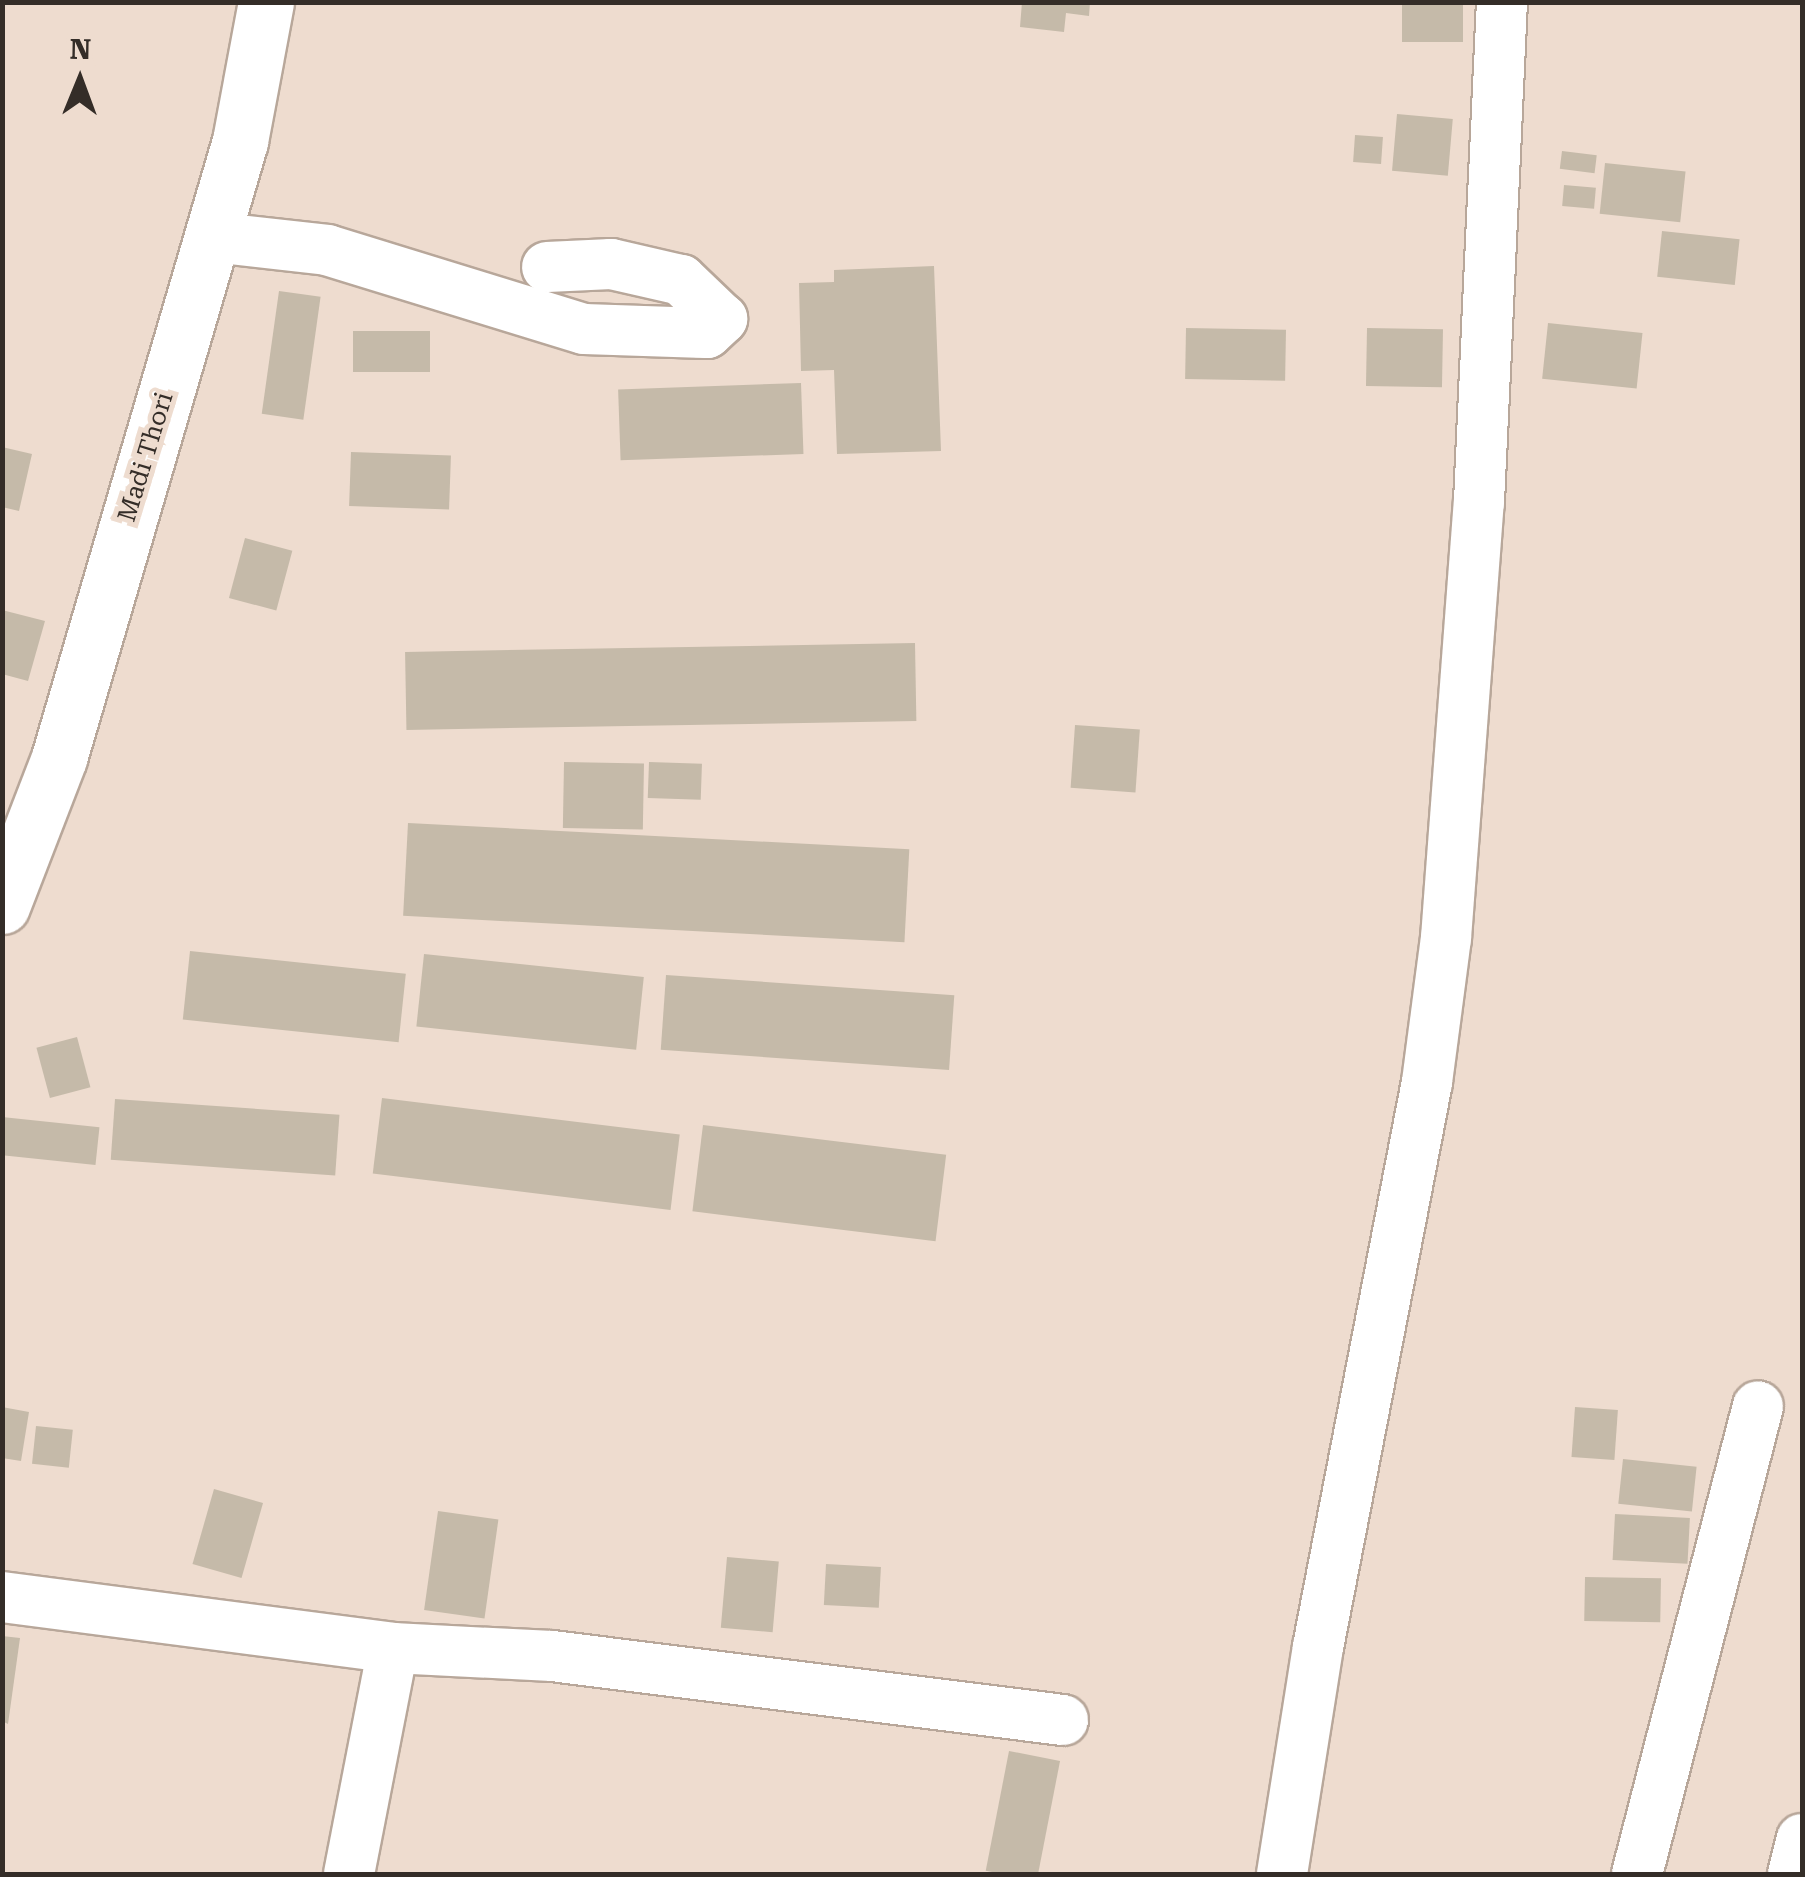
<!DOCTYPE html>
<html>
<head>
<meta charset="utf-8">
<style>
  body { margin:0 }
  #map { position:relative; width:1805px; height:1877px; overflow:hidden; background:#eedccf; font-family:"Roboto Serif",serif }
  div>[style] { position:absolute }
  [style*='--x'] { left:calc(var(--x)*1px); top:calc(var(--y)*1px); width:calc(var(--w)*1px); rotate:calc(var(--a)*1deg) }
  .building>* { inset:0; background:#c5baa9; transform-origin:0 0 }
  .roads { filter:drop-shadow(2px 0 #b8a79a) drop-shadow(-2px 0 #b8a79a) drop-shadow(0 2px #b8a79a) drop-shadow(0 -2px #b8a79a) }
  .minor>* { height:50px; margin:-25px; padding:0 25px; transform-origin:25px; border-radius:25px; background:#fff }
  .major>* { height:55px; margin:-27.5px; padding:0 27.5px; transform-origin:27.5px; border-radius:27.5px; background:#fff }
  span { translate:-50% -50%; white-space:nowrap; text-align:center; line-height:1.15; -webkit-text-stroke:10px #eedccf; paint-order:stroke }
  .street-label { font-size:25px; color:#342d28 }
  .frame { position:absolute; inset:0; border:5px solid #342d28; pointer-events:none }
  .north { position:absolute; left:30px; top:30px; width:100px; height:100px; -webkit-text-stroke:8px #eedccf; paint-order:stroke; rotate:1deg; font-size:28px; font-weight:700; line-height:40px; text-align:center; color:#342d28 }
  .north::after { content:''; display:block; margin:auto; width:35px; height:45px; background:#342d28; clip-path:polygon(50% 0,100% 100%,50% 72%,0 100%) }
</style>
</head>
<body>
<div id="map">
  <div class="building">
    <i style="clip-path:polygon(1022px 2px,1090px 2px,1089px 16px,1066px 13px,1064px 32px,1020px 27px)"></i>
    <i style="left:1402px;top:2px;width:61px;height:40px"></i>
    <i style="left:1397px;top:114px;width:56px;height:57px;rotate:5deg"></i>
    <i style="left:1355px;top:135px;width:28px;height:27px;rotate:4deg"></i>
    <i style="left:1562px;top:151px;width:35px;height:18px;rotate:7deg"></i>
    <i style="left:1605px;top:163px;width:81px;height:51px;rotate:6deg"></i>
    <i style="left:1564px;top:185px;width:32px;height:21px;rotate:5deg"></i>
    <i style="left:1662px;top:231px;width:78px;height:46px;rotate:6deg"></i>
    <i style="clip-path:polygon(934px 266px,941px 451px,837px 454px,834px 370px,801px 371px,799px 283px,834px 282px,834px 270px)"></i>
    <i style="left:279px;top:291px;width:42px;height:124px;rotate:8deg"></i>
    <i style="left:1548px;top:323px;width:95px;height:56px;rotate:6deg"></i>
    <i style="left:1186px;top:328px;width:100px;height:51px;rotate:1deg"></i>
    <i style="left:1367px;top:328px;width:76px;height:58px;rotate:1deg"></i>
    <i style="left:353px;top:331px;width:77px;height:41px"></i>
    <i style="left:801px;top:383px;width:71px;height:183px;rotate:88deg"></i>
    <i style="clip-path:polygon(2px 447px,32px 454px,19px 511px,2px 507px)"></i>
    <i style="left:351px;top:452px;width:100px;height:54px;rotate:2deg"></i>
    <i style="left:245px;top:538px;width:49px;height:62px;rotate:15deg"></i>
    <i style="clip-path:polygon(2px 610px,45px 621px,28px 681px,2px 674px)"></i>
    <i style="left:915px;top:643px;width:78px;height:510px;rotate:89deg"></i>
    <i style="left:1075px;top:725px;width:65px;height:63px;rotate:4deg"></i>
    <i style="left:564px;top:762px;width:80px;height:66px;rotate:1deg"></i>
    <i style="left:649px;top:762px;width:53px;height:36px;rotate:2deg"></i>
    <i style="left:408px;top:823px;width:502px;height:93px;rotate:3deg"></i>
    <i style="left:190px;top:951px;width:217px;height:69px;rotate:6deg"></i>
    <i style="left:424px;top:954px;width:221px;height:73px;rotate:6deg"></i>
    <i style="left:666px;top:975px;width:289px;height:75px;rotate:4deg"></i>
    <i style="left:77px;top:1037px;width:52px;height:42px;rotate:75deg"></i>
    <i style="left:382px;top:1098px;width:300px;height:76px;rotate:7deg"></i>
    <i style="left:115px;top:1099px;width:225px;height:61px;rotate:4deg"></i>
    <i style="left:2px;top:1117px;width:98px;height:38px;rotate:6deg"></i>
    <i style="left:703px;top:1125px;width:245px;height:87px;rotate:7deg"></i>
    <i style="clip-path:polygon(2px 1407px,29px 1412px,21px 1461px,2px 1458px)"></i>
    <i style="left:1575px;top:1407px;width:43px;height:50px;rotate:4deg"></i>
    <i style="left:36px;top:1426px;width:37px;height:38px;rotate:6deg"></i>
    <i style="left:1623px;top:1459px;width:74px;height:45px;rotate:6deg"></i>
    <i style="left:214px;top:1489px;width:51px;height:78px;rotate:16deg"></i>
    <i style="left:438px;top:1511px;width:61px;height:100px;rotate:8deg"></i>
    <i style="left:1615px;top:1514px;width:75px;height:46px;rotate:3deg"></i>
    <i style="left:727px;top:1557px;width:52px;height:71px;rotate:5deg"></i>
    <i style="left:826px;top:1564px;width:55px;height:41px;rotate:3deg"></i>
    <i style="left:1585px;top:1577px;width:76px;height:44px;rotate:1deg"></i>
    <i style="clip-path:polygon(2px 1636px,20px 1638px,8px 1724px,2px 1721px)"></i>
    <i style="left:1009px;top:1751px;width:52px;height:122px;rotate:11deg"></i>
  </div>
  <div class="roads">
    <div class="minor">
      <i style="--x:212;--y:237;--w:116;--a:6.4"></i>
      <i style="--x:327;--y:250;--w:269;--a:17.1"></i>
      <i style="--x:584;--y:329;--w:123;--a:1.9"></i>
      <i style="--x:707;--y:333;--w:21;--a:-43"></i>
      <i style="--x:722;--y:319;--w:57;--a:-136.4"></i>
      <i style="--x:681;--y:280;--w:72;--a:-167.1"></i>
      <i style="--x:611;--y:264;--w:64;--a:177.3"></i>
      <i style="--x:2;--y:1597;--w:394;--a:7.4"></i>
      <i style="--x:393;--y:1648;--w:159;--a:2.9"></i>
      <i style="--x:552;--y:1656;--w:515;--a:7.14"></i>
      <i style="--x:349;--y:1874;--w:230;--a:-79"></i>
      <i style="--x:1282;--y:1874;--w:230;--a:-81"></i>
      <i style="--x:1318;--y:1647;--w:575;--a:-79.08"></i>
      <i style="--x:1427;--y:1082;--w:145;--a:-82.5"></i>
      <i style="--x:1446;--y:938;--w:437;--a:-85.7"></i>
      <i style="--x:1479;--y:502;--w:501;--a:-87.37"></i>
      <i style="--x:1637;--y:1874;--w:483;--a:-75.5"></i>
      <i style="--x:1793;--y:1874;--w:36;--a:-76"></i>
    </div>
    <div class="major">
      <i style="--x:2;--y:906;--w:159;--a:-68.9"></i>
      <i style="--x:59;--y:758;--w:643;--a:-73.65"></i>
      <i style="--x:240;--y:141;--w:141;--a:-79.4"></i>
    </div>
  </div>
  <div class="street-label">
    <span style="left:146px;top:457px;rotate:-73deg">Madi Thori</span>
  </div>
  <div class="frame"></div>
  <div class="north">N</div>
</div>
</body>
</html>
